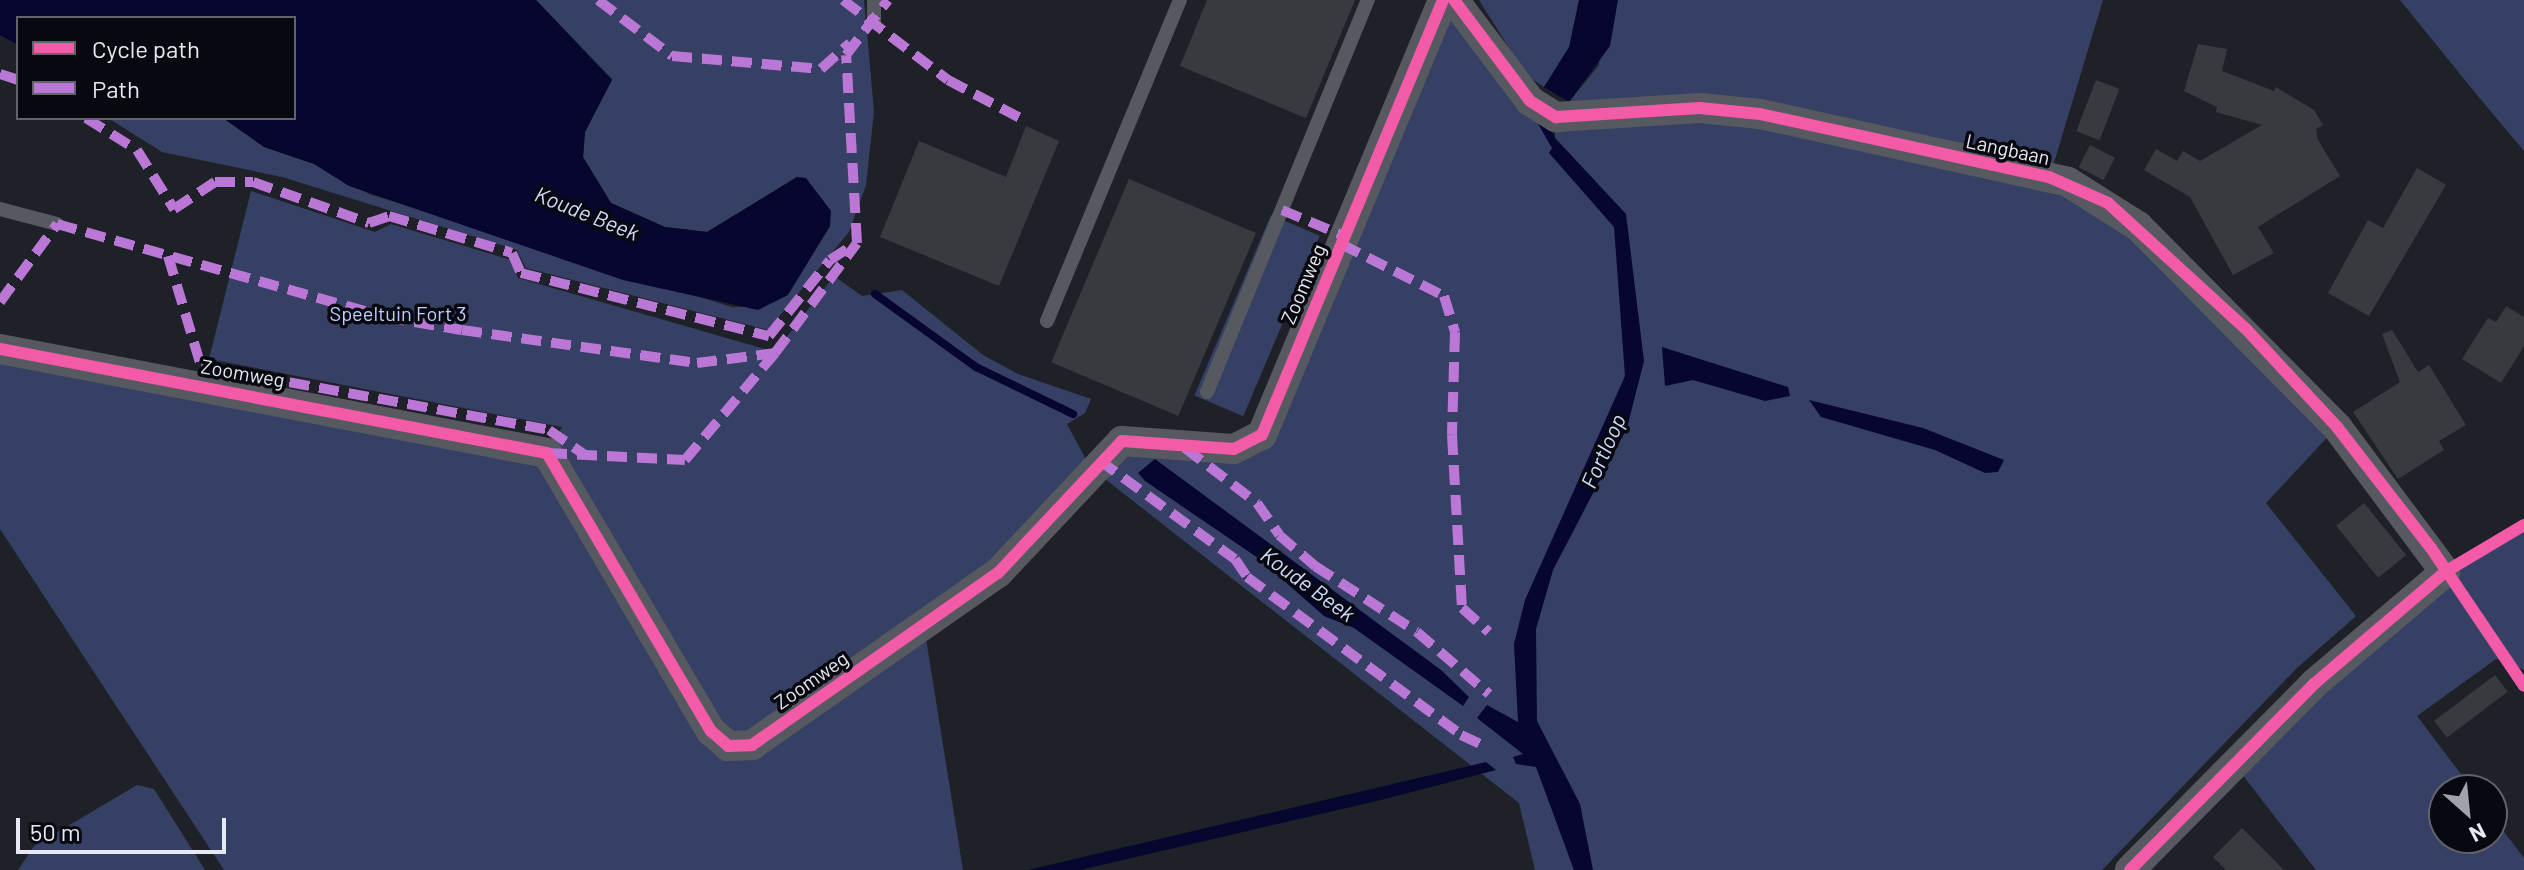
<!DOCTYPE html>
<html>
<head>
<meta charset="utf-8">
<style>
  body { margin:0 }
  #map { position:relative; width:2524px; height:870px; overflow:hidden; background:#1f2129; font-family:Barlow,sans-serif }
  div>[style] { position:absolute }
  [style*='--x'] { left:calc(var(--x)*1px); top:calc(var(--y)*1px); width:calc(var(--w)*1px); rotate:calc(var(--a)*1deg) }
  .green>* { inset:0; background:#364064; transform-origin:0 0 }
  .water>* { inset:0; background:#06062f }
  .stream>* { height:8px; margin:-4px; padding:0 4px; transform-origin:4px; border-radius:4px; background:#06062f }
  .building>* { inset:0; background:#383a40; transform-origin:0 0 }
  .service>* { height:14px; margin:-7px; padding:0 7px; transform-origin:7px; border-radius:7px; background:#565960 }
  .minor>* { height:30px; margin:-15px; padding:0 15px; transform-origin:15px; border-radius:15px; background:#565960 }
  .quiet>* { height:10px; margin-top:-5px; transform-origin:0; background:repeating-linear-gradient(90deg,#ba77d6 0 20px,transparent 0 30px) }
  .cycleway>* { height:12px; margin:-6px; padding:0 6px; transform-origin:6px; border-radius:6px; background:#f35aa7 }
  span { translate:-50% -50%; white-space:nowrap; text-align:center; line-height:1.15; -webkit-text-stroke:7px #080910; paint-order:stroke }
  .street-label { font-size:20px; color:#e6e9f3 }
  .park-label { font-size:20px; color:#becdfe }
  .water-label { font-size:22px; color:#d0dbfc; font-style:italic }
  .legend { position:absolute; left:16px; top:16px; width:280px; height:104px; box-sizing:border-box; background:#080910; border:2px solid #61636b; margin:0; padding:10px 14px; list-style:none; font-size:24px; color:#e6e9f3 }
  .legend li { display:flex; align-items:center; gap:16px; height:40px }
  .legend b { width:40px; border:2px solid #61636b }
  .north { position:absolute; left:2428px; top:774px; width:80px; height:80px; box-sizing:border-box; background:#080910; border:2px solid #61636b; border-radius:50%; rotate:153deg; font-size:22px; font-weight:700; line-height:32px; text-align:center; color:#e6e9f3 }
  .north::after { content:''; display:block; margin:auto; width:28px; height:36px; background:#a0a3ac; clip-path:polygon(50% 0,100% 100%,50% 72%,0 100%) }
  .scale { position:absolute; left:16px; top:818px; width:210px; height:36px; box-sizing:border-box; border:4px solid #e6e9f3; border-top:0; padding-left:10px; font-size:24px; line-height:28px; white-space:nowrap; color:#e6e9f3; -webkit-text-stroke:6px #080910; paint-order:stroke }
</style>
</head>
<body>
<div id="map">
  <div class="green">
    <i style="clip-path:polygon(536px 0,864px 0,874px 111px,866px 185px,849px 232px,768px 330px,526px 268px,517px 250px,282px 177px,162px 152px,108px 118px,223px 118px,264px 147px,314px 164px,369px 194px,732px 307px,751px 307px,802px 271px,830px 226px,797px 177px,707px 232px,665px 227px,611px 203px,583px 157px,585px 132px,612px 79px)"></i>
    <i style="clip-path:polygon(1443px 0,1534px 103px,1555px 149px,1555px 130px,1569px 102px,1599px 65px,1603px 0,2103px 0,2053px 166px,2337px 427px,2266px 503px,2356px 616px,2298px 667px,2102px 870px,1535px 870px,1519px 803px,1091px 468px,924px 626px,963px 870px,224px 870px,0 529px,0 350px,547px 453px,562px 427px,209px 359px,251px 191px,375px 232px,391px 224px,511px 260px,518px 278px,775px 352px,834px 276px,862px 296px,902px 290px,983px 355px,1018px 374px,1091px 399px,1085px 413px,1067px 424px,1090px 467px,1122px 441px,1262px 435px)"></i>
    <i style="clip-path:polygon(1479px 0,1579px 0,1568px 58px,1544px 87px,1526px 75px)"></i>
    <i style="clip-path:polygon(2400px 0,2524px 0,2524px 151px,2477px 95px)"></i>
    <i style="left:1271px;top:215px;width:53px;height:196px;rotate:23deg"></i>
    <i style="clip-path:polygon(2524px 525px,2524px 670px,2496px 659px,2417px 716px,2473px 790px,2444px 790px,2444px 838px,2492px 838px,2492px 816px,2524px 858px,2524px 870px,2316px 870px,2235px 765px,2444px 572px)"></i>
    <i style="clip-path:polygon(137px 785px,154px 789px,205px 870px,18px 870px,34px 846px)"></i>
  </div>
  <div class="water">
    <i style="clip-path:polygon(0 0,536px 0,612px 80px,585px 132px,583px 157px,611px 203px,665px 227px,707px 232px,797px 177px,806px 178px,831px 211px,830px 226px,788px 295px,758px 310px,623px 280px,349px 186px,314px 164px,264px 147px,223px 118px,294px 118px,294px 18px,18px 18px,18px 45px,0 35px)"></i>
    <i style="clip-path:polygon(1579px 0,1618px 0,1610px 46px,1569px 102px,1544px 87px,1569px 47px)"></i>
    <i style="clip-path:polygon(1557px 140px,1626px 214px,1644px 361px,1627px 428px,1553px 570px,1536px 629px,1537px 721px,1580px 804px,1593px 870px,1574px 870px,1536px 767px,1516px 764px,1513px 757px,1523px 754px,1477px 718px,1487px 705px,1518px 722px,1514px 644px,1525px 600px,1625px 376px,1614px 227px,1549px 153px)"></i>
    <i style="clip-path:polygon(1662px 347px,1788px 387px,1790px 396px,1765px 401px,1693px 380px,1665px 386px)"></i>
    <i style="clip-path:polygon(1809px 400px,1923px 428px,2004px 460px,1998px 472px,1985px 473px,1935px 450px,1821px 417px)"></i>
    <i style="clip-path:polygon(1155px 459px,1441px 670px,1469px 697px,1463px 706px,1354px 628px,1324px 616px,1258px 558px,1145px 481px,1138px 473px)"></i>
    <i style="clip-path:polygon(1486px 762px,1496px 770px,1381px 800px,1080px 870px,1028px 870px)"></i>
  </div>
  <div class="stream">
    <i style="--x:1541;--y:121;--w:38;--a:60"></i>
    <i style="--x:875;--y:294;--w:125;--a:35.9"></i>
    <i style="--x:976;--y:367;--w:108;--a:25.9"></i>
  </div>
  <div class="building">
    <i style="clip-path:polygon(1207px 0,1355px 0,1306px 118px,1180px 66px)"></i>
    <i style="clip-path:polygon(2198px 44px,2227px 49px,2222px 71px,2274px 91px,2276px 87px,2314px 110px,2323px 125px,2316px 129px,2318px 140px,2340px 176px,2258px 227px,2274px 253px,2233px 275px,2190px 197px,2144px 170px,2156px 149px,2177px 161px,2183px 151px,2200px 161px,2262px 125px,2216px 112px,2217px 107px,2184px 91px)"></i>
    <i style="left:2096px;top:80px;width:25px;height:55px;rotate:21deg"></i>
    <i style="clip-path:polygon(1026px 126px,1059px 141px,999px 286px,880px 237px,919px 141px,1006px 177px)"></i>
    <i style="left:2090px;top:145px;width:28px;height:25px;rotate:27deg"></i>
    <i style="clip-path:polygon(2417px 168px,2446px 185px,2369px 316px,2328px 293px,2368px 220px,2383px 228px)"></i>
    <i style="left:1129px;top:179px;width:138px;height:199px;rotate:23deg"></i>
    <i style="clip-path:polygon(2506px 306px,2524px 317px,2524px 346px,2501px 383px,2462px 359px,2488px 318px,2496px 322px)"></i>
    <i style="clip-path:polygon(2392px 330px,2418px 372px,2429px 365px,2466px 425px,2439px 441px,2444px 450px,2398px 479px,2353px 412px,2400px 382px,2382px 334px)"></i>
    <i style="left:2364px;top:503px;width:67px;height:36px;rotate:51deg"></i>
    <i style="left:2495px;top:675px;width:21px;height:76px;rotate:53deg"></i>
    <i style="clip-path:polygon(2242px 828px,2284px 870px,2226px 870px,2213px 857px)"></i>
  </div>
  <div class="service">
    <i style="--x:874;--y:22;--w:22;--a:-90"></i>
    <i style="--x:0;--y:209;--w:59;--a:14.7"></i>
    <i style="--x:1047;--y:321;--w:347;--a:-67.5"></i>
    <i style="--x:1207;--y:392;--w:424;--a:-67.7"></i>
  </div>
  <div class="minor">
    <i style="--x:1454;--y:0;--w:126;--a:53"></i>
    <i style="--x:1530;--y:101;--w:31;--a:32"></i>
    <i style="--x:1556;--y:117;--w:144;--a:-3.6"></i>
    <i style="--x:1700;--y:108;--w:60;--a:5.7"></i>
    <i style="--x:1760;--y:114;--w:315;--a:12.4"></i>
    <i style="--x:2068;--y:182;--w:83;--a:32.2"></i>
    <i style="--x:2138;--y:226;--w:283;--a:45.3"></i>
    <i style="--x:2337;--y:427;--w:181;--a:53.3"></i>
    <i style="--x:2445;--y:572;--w:172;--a:139.5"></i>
    <i style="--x:2314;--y:684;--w:262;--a:134.7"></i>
    <i style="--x:0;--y:349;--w:557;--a:10.77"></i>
    <i style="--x:547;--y:453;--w:323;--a:59.5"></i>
    <i style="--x:711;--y:731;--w:23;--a:41"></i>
    <i style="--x:728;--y:746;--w:24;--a:-2"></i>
    <i style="--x:752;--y:745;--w:300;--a:-35"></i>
    <i style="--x:998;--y:573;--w:181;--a:-46.8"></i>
    <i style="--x:1122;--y:441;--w:112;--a:4.1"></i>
    <i style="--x:1234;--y:449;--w:31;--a:-27"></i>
    <i style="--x:1262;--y:435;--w:471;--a:-67.4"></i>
  </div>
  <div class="quiet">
    <i style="--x:598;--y:0;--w:93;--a:37.1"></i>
    <i style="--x:672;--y:56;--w:150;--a:5"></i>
    <i style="--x:821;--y:69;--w:39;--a:-42"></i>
    <i style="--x:843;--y:0;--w:132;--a:37.3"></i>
    <i style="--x:948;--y:80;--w:81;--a:27.8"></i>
    <i style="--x:0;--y:74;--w:19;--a:18"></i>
    <i style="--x:86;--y:118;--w:60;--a:32.1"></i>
    <i style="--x:137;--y:150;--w:70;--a:57.9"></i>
    <i style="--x:174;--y:209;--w:49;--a:-33.4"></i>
    <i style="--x:215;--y:182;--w:38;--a:0"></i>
    <i style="--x:253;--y:182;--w:123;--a:19.5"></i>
    <i style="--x:369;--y:223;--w:21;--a:-19"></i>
    <i style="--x:389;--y:216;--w:128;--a:16.7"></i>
    <i style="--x:512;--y:253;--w:22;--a:66"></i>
    <i style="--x:521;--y:273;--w:256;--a:14.3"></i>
    <i style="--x:769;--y:336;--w:97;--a:-51.2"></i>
    <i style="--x:830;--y:260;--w:24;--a:-33"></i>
    <i style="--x:1282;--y:210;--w:67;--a:22.8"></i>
    <i style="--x:1341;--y:244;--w:115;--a:26.8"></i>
    <i style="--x:1444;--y:296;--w:38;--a:73"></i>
    <i style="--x:1455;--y:332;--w:103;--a:91.7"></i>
    <i style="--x:1452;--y:435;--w:173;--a:86.7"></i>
    <i style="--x:1462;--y:608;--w:36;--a:42"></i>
    <i style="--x:168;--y:256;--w:115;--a:73.3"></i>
    <i style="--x:201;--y:366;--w:354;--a:10.4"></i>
    <i style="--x:549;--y:430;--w:44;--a:34.8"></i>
    <i style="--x:0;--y:302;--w:97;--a:-53.8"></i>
    <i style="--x:57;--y:224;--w:341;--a:15.8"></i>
    <i style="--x:385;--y:317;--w:78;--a:9.6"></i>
    <i style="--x:462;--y:330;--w:237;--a:8"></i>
    <i style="--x:697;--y:363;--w:79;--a:-7.3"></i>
    <i style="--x:775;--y:353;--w:137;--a:-53.3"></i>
    <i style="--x:857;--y:243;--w:188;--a:-93.3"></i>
    <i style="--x:846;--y:55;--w:69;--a:-52.6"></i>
    <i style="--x:1185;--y:448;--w:91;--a:37.4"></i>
    <i style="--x:1257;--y:503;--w:39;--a:55"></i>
    <i style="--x:1279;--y:535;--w:48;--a:40.7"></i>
    <i style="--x:1315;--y:566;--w:121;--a:32.9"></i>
    <i style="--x:1417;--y:632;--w:95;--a:40.7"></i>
    <i style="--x:547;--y:453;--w:138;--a:2.9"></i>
    <i style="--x:685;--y:460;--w:140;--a:-49.9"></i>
    <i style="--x:1099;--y:460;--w:168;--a:36.1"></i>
    <i style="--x:1235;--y:559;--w:22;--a:56"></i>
    <i style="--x:1247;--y:577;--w:266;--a:36.4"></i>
    <i style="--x:1461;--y:735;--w:26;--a:25"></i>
  </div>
  <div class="cycleway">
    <i style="--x:1454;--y:0;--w:126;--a:53"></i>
    <i style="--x:1530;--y:101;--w:31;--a:32"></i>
    <i style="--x:1556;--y:117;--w:144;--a:-3.6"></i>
    <i style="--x:1700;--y:108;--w:60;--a:5.7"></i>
    <i style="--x:1760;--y:114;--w:296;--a:12.3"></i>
    <i style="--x:2049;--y:177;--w:64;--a:23.8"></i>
    <i style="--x:2108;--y:203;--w:187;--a:42.4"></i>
    <i style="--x:2246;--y:329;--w:134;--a:47.1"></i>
    <i style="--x:2337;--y:427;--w:153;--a:52.2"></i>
    <i style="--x:2431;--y:548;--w:166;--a:56"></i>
    <i style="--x:0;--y:349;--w:557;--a:10.77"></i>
    <i style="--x:547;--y:453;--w:323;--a:59.5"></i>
    <i style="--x:711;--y:731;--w:23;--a:41"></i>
    <i style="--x:728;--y:746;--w:24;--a:-2"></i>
    <i style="--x:752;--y:745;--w:300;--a:-35"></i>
    <i style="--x:998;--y:573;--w:181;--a:-46.8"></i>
    <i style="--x:1122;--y:441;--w:112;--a:4.1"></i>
    <i style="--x:1234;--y:449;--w:31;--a:-27"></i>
    <i style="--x:1262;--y:435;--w:471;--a:-67.4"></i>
    <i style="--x:2130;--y:870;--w:262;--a:-45.3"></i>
    <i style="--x:2314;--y:684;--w:172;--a:-40.5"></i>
    <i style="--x:2445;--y:572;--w:92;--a:-30.7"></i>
  </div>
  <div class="street-label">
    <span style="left:2008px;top:149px;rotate:12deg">Langbaan</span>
    <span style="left:1303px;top:284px;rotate:-67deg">Zoomweg</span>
    <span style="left:243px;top:373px;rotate:10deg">Zoomweg</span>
    <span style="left:811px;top:680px;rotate:-35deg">Zoomweg</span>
  </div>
  <div class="park-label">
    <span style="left:398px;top:313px">Speeltuin Fort 3</span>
  </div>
  <div class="water-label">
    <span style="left:587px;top:213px;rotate:22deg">Koude Beek</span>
    <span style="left:1603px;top:451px;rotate:-66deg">Fortloop</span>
    <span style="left:1308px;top:584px;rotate:36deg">Koude Beek</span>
  </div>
  <ul class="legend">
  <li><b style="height:10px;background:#f35aa7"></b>Cycle path</li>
  <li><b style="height:10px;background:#ba77d6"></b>Path</li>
  </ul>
  <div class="north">N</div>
  <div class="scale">50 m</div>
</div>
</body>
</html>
